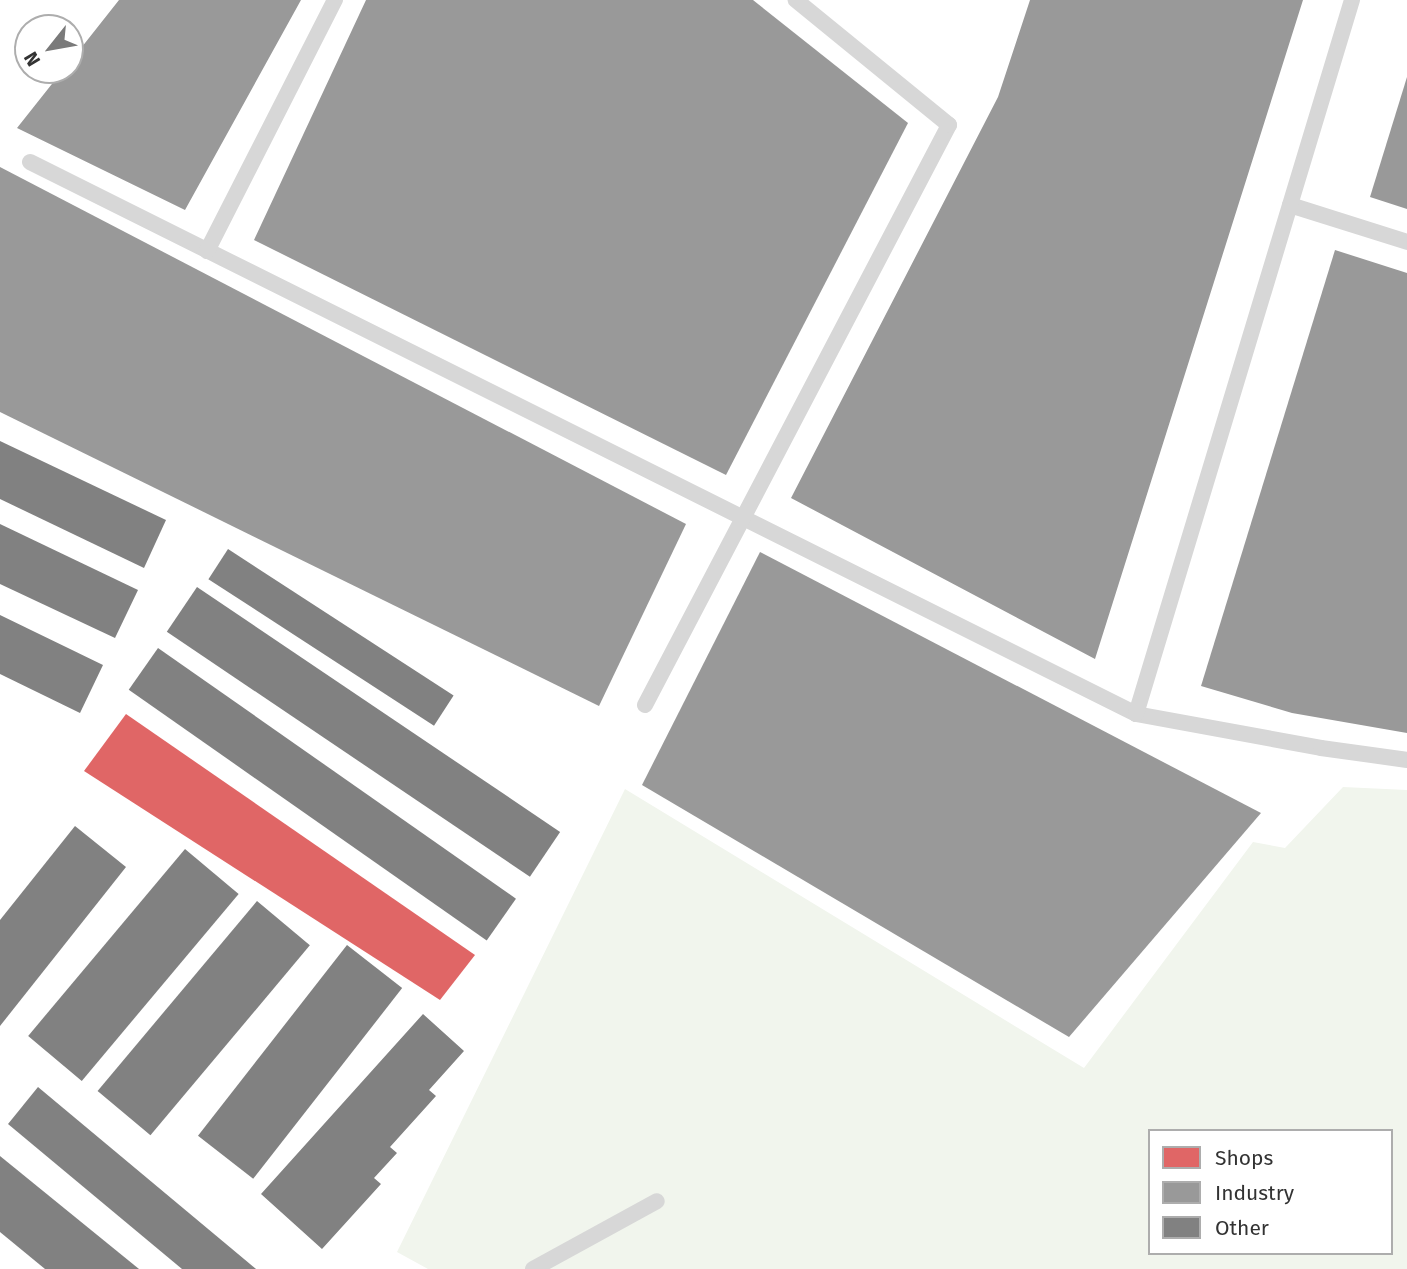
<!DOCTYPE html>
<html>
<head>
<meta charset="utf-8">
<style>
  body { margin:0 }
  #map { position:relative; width:1407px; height:1269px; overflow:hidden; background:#fff; font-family:"Fira Sans",sans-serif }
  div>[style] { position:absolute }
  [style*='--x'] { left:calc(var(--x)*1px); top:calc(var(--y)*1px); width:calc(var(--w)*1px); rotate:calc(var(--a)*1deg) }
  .green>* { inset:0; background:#f1f5ed }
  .shops>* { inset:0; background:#e06666 }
  .industry>* { inset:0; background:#999 }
  .building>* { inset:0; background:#818181; transform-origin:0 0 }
  .lane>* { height:16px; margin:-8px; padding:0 8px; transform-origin:8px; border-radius:8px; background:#d7d7d7 }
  span { translate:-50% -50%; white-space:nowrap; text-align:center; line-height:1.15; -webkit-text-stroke:7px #fff; paint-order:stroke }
  .legend { position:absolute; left:1148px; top:1129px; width:245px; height:126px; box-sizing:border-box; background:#fff; border:2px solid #adadad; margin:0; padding:9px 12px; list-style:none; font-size:21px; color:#333 }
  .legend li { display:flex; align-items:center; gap:14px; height:35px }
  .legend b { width:35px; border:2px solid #adadad }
  .north { position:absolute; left:14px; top:14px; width:70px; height:70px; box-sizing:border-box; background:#fff; border:2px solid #adadad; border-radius:50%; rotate:239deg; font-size:19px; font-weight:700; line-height:28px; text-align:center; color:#333 }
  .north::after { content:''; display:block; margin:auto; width:24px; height:32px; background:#7a7a7a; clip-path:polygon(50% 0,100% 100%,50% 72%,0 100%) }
</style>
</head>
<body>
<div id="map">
  <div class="green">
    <i style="clip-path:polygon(evenodd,1343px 787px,1407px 790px,1407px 1269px,428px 1269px,397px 1252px,625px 789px,1084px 1068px,1253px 842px,1285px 848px,1343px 787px,1150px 1131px,1391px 1131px,1391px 1253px,1150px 1253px,1150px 1131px)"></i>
  </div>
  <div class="shops">
    <i style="clip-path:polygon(126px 714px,475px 955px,440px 1000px,84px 771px)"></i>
  </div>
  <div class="industry">
    <i style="clip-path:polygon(119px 0,301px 0,185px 210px,17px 128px,63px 70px,70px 70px,70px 62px)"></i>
    <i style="clip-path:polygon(366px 0,753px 0,908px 123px,726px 475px,254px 240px)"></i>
    <i style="clip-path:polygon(1030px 0,1303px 0,1095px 659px,791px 498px,998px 97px)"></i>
    <i style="clip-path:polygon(1407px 77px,1407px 209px,1370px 197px)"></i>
    <i style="clip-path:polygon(0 167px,686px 524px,599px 706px,0 412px)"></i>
    <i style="clip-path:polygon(1335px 250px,1407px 273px,1407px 733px,1292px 713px,1201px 686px)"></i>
    <i style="clip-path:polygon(760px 552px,1261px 813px,1069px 1037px,642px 785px)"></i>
  </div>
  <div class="building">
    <i style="clip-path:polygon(0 441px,166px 520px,144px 568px,0 499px)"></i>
    <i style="clip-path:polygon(0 524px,138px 590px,115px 638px,0 584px)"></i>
    <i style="left:228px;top:549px;width:269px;height:36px;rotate:33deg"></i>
    <i style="left:197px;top:587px;width:438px;height:54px;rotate:34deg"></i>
    <i style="clip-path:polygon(0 615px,103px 665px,80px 713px,0 674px)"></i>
    <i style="left:158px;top:648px;width:437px;height:51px;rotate:35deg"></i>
    <i style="clip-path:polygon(75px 826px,126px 867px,0 1026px,0 920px)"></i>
    <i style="left:185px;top:849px;width:70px;height:244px;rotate:40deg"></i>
    <i style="left:257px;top:901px;width:69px;height:248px;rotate:40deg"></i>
    <i style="left:347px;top:945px;width:70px;height:242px;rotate:38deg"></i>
    <i style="clip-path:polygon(423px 1014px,464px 1051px,429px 1090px,436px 1096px,390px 1147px,397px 1153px,374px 1178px,381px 1184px,322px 1249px,261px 1194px)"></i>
    <i style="clip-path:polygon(38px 1087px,256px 1269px,182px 1269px,8px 1124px)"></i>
    <i style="clip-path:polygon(0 1156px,139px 1269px,45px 1269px,0 1232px)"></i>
  </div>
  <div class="lane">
    <i style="--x:30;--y:162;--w:1236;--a:26.52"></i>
    <i style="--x:1136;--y:714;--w:188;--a:10.4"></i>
    <i style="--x:1321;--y:748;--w:87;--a:7.9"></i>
    <i style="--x:1290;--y:205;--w:123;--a:17.5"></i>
    <i style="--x:207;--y:251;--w:282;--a:-63"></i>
    <i style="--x:645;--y:705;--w:655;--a:-62.34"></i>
    <i style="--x:949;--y:125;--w:198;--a:-140.8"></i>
    <i style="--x:1136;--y:714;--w:746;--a:-73.17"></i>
    <i style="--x:533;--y:1269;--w:141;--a:-28.7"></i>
  </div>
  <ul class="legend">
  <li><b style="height:19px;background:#e06666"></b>Shops</li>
  <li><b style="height:19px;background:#999"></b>Industry</li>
  <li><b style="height:19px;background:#818181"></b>Other</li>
  </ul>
  <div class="north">N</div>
</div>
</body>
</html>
